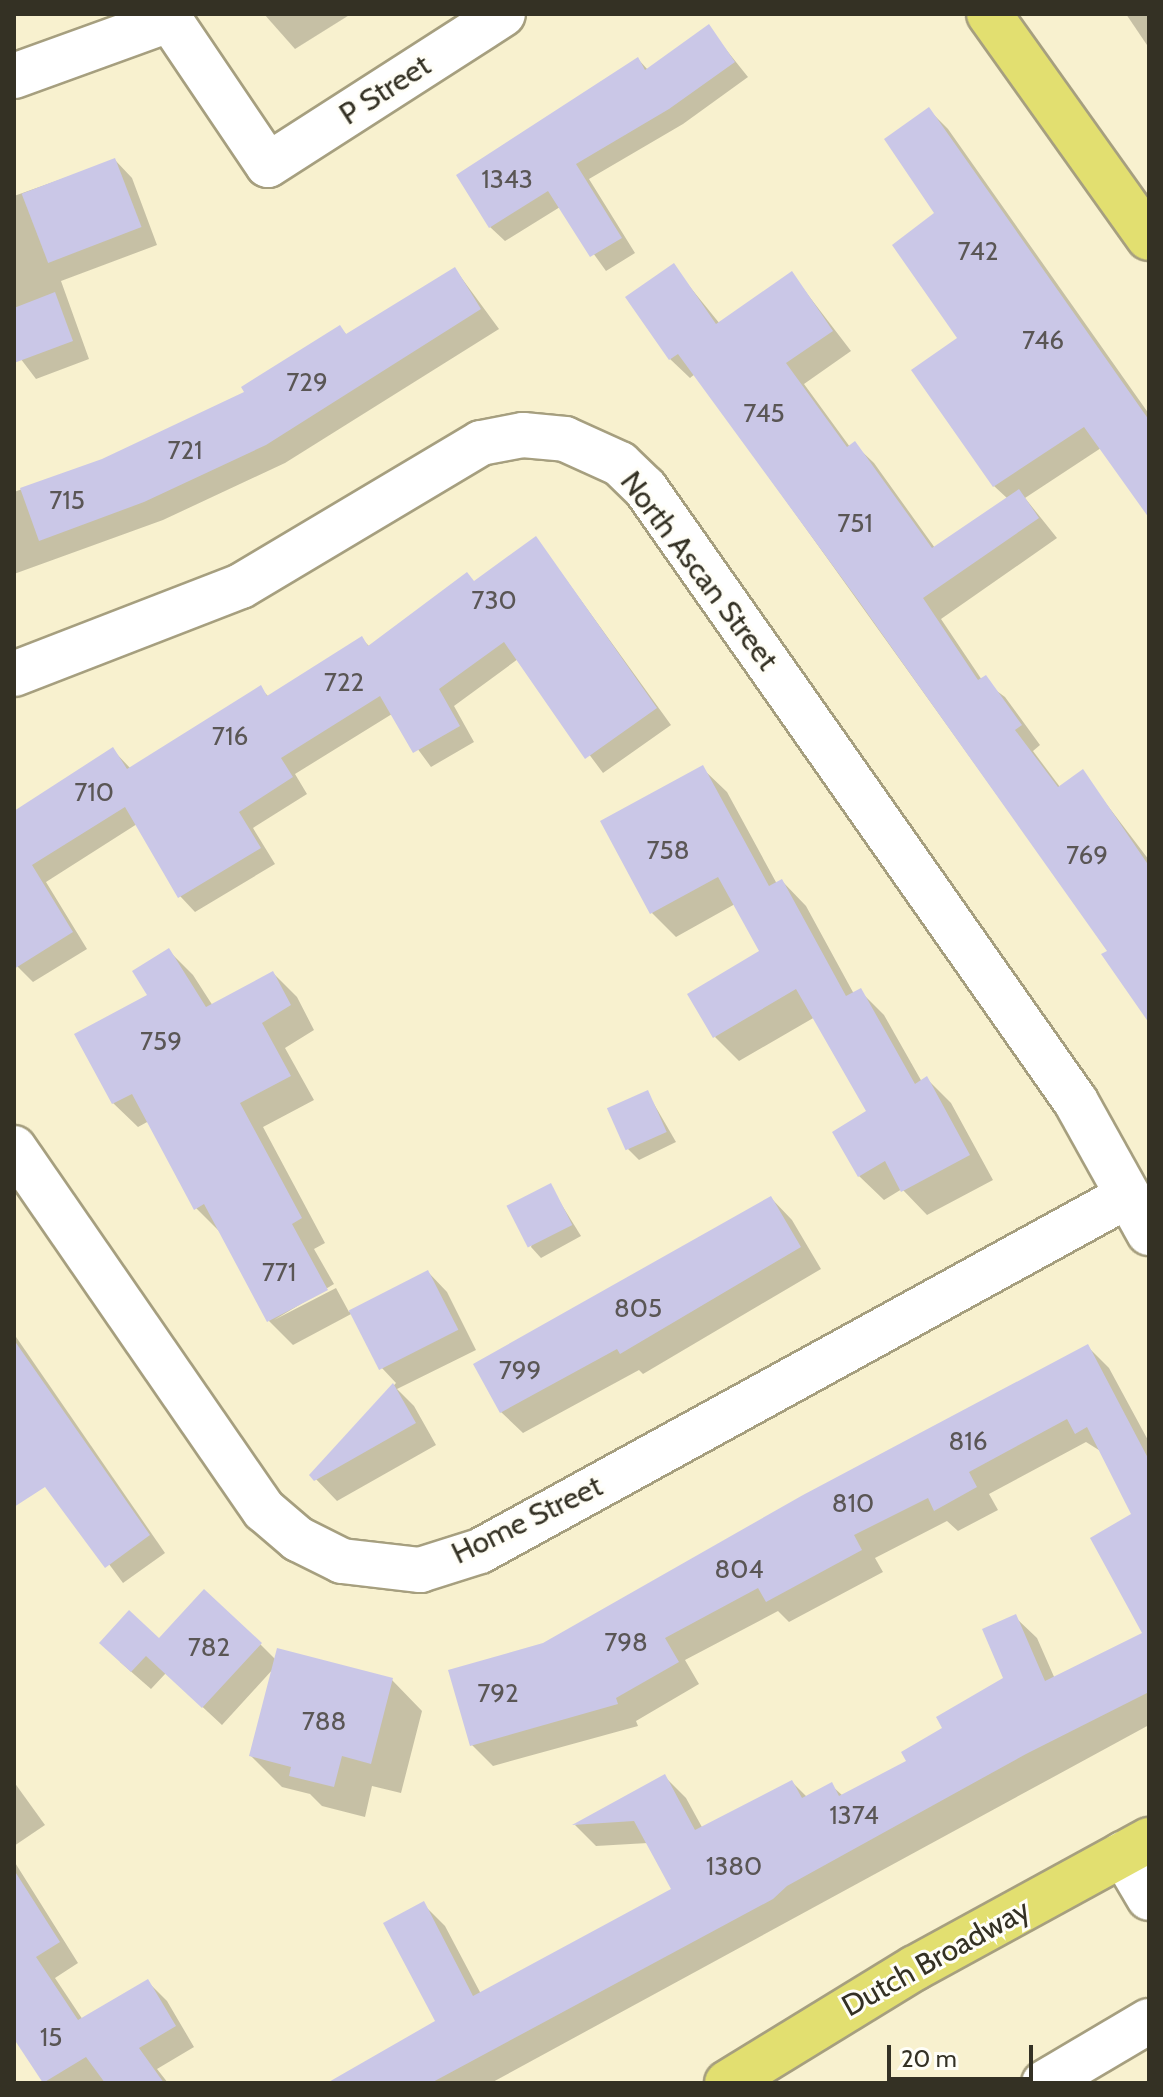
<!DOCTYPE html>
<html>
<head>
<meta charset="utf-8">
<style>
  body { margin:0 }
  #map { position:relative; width:1163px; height:2097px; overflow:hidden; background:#f8f1cf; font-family:Cabin,sans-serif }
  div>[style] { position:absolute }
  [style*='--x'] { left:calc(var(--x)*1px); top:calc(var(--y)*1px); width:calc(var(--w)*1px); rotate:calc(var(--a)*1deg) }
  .shadow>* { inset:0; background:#0003 }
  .building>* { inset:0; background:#cac7e7; transform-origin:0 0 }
  .roads { filter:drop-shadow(2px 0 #a69f7f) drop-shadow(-2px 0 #a69f7f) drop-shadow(0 2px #a69f7f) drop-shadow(0 -2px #a69f7f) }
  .minor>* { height:44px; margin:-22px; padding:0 22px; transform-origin:22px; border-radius:22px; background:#fff }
  .major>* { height:44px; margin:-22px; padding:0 22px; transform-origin:22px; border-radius:22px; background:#e2df70 }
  span { translate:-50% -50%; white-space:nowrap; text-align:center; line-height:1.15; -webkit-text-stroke:6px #fffef7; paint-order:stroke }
  .number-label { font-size:26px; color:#5a5655 }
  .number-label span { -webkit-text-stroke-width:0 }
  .street-label { font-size:30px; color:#343124 }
  .frame { position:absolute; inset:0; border:16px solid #343124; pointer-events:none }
  .scale { position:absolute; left:887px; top:2045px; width:146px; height:36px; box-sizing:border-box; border:4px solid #343124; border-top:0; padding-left:10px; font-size:24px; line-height:28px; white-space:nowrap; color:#343124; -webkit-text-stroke:6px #fffef7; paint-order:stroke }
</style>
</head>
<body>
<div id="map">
  <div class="shadow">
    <i style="clip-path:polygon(264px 14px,351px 14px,295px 49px)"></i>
    <i style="clip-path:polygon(1126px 14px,1149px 14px,1149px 48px)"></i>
    <i style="clip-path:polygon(708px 27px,748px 77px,683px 124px,589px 179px,635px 253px,606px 271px,560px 207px,505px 241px,490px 227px,638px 59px,648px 70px)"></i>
    <i style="clip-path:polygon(929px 110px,948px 129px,1149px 414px,1149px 515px,1101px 448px,1025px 498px,1057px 538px,941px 619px,982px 680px,1005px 697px,1040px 745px,1033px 751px,1060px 787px,1082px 772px,1149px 860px,1149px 1019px,1109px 951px,695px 374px,690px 378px,670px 359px,673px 266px,720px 324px,792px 274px,851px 351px,804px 384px,850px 447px,854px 444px,874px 463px,935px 548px,1008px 499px,994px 486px,959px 339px,937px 213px)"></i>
    <i style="clip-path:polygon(115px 160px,132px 178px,157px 245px,61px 281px,89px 359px,36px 379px,14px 350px,14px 196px)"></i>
    <i style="clip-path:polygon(455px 269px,499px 329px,285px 463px,163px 520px,14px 574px,14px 492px,103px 460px,247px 393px,340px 328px,347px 335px)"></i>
    <i style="clip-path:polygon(536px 538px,671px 725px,603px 773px,518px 659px,454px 706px,474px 742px,431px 767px,392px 714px,295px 774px,307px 794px,253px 828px,275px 864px,195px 912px,180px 896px,137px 824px,46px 882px,87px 949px,33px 982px,18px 967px,14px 813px,113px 750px,131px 769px,260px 688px,269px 697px,361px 638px,370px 647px,475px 583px)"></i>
    <i style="clip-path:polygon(702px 768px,727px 792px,777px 884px,782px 881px,806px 906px,854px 994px,860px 991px,884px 1015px,922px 1082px,927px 1079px,951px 1103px,993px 1180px,927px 1215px,902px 1189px,884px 1200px,859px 1176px,869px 1112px,815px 1017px,739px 1061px,715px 1037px,762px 952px,735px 904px,676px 937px,652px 913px)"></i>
    <i style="clip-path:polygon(169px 951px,193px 975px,213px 1006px,273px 973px,297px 997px,314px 1030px,285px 1048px,314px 1100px,263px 1127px,325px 1243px,314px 1249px,334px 1284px,274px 1320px,336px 1288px,349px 1312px,428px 1272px,447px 1292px,476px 1350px,397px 1389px,414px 1406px,436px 1445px,337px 1501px,312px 1475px,396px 1383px,381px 1367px,353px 1313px,293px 1345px,269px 1321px,220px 1232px,196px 1208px,149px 1121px,138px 1127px,113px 1103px)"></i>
    <i style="clip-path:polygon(647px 1092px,676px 1142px,639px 1160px,628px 1149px)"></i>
    <i style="clip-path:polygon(550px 1186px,581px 1236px,541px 1258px,531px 1247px)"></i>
    <i style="clip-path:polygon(771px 1198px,792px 1220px,821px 1269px,643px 1374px,639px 1370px,523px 1433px,501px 1412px)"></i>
    <i style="clip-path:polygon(14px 1334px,165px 1553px,123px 1583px,14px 1436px)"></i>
    <i style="clip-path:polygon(1087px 1346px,1109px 1368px,1149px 1442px,1149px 1725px,491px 2083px,355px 2083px,438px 2022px,423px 1904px,445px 1926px,481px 1994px,673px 1890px,648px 1843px,596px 1846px,575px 1825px,664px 1776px,686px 1798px,703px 1829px,792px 1782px,807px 1797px,831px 1785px,843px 1796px,909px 1762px,1005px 1678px,1015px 1617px,1037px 1638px,1055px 1679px,1145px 1633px,1134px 1515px,1102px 1452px,1086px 1442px,989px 1494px,998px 1510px,958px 1531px,947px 1521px,875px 1558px,883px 1572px,789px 1622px,778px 1611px,685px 1660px,699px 1684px,636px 1721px,638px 1726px,493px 1766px,471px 1744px)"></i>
    <i style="clip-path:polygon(160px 1641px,260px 1644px,276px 1660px,392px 1680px,422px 1711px,401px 1793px,372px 1786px,365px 1817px,322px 1806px,310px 1794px,282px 1787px,251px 1756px,274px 1668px,222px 1725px,166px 1673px,151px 1689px,120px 1662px)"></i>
    <i style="clip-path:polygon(14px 1782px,45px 1825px,14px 1846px)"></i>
    <i style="clip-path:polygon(14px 1861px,78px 1963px,55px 1978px,83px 2020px,147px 1981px,167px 2001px,194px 2047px,157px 2069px,168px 2083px,47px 2083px,14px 2029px)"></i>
  </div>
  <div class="building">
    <i style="clip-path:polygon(709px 24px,735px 62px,669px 109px,576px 164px,622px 238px,590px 257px,548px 191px,489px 228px,456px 175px,638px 57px,645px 70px)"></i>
    <i style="clip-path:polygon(929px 107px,1149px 420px,1149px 518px,1084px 427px,993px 487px,911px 370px,957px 338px,892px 245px,934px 213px,884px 139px)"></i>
    <i style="left:115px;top:158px;width:74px;height:100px;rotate:69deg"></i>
    <i style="clip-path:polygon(674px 263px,716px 324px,792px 271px,833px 331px,786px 363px,847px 447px,855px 441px,932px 548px,1019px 489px,1039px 518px,923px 598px,978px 680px,986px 675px,1022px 725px,1015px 730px,1058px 787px,1083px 769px,1149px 866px,1149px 1023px,1101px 954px,1107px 951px,858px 600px,678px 354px,669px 360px,625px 297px)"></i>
    <i style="clip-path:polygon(455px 267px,481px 309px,266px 445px,144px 502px,39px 541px,20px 488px,102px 459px,244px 392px,241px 387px,340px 325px,346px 334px)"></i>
    <i style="clip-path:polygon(55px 292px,73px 341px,14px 363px,14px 308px)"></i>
    <i style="clip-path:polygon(536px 536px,657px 708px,585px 759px,504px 642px,439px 689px,460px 726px,413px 753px,380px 696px,281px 758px,293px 777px,239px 812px,261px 848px,178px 898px,125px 807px,32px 865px,73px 932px,14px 969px,14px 811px,113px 747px,127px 769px,261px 685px,267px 696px,362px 636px,368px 646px,467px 572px,474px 581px)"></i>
    <i style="clip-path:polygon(703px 765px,769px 886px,782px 879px,846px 996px,861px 988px,915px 1084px,927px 1076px,970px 1155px,901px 1192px,885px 1161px,858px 1177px,832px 1132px,866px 1111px,796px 989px,713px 1038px,687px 994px,759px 951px,718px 877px,650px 914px,600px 821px)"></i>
    <i style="clip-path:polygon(169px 948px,206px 1007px,273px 971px,291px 1005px,262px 1023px,291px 1076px,240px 1103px,302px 1218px,292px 1224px,328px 1290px,267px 1322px,204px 1204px,194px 1210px,132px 1094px,112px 1104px,74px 1034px,147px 995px,132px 971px)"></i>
    <i style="left:648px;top:1090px;width:46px;height:45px;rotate:66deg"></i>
    <i style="left:551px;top:1183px;width:47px;height:50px;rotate:63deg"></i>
    <i style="clip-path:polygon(771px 1196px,801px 1247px,620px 1354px,617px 1349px,500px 1413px,473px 1364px)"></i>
    <i style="left:428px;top:1270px;width:67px;height:89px;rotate:63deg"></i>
    <i style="clip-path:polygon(14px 1340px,150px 1535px,105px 1568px,45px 1487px,14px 1507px)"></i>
    <i style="clip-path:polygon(1088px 1344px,1149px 1460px,1149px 1692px,1026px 1754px,787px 1886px,773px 1899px,431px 2083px,327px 2083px,435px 2021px,383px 1923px,424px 1901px,473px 1996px,671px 1889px,634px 1821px,572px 1825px,665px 1774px,695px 1830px,792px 1780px,802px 1798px,832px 1782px,839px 1796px,906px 1761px,901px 1752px,942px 1728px,936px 1717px,1003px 1678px,982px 1629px,1016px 1614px,1045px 1681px,1142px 1633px,1090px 1538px,1131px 1514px,1087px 1427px,1075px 1434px,1067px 1419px,969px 1472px,977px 1487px,934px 1511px,928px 1498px,854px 1535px,862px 1550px,766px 1602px,758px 1588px,665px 1638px,679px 1662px,616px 1698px,618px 1704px,470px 1746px,448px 1670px,543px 1643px,803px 1495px)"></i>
    <i style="clip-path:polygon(393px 1383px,416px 1423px,314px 1481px,309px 1475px)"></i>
    <i style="clip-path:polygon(204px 1589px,262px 1643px,202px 1708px,146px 1656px,131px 1672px,99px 1643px,129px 1610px,159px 1638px)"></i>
    <i style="clip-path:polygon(277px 1648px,393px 1678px,371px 1764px,342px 1756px,334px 1787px,289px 1776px,291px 1767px,249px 1756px)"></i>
    <i style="clip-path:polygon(14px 1870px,60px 1942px,36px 1957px,78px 2020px,148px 1979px,176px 2026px,139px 2048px,164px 2083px,105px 2083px,86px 2057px,43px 2083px,14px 2039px)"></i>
  </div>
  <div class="roads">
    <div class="minor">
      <i style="--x:166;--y:14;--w:182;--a:56"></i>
      <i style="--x:268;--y:165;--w:279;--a:-32.7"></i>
      <i style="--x:14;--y:76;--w:165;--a:-19.9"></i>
      <i style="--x:14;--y:674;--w:243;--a:-21.2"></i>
      <i style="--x:241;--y:586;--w:279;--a:-30.8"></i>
      <i style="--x:481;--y:443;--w:43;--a:-10.8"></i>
      <i style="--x:523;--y:435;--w:42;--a:5.4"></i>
      <i style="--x:565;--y:439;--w:60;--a:24.4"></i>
      <i style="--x:620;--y:464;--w:35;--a:44"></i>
      <i style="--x:645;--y:488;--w:750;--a:54.93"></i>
      <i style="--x:1076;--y:1102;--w:150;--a:60.9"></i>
      <i style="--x:14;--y:1148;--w:440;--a:55.4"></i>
      <i style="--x:264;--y:1510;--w:45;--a:40.5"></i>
      <i style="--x:298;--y:1539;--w:49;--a:26.6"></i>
      <i style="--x:342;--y:1561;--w:79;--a:6.6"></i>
      <i style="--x:420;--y:1570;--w:63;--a:-17.6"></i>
      <i style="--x:480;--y:1551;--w:738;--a:-28.75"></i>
      <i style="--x:1123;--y:1854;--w:51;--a:59.4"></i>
      <i style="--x:1044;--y:2083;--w:122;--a:-30.6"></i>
    </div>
    <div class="major">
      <i style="--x:989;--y:14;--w:275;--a:54.5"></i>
      <i style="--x:727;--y:2083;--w:220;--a:-31.5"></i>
      <i style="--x:915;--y:1968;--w:267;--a:-28.7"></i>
    </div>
  </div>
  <div class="number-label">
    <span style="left:507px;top:180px">1343</span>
    <span style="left:978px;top:252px">742</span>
    <span style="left:1043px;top:341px">746</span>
    <span style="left:307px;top:383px">729</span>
    <span style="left:764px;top:414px">745</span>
    <span style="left:185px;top:451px">721</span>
    <span style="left:67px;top:501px">715</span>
    <span style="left:855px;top:524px">751</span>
    <span style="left:494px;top:601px">730</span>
    <span style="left:344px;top:683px">722</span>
    <span style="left:230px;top:737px">716</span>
    <span style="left:94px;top:793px">710</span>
    <span style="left:668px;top:851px">758</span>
    <span style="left:1087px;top:856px">769</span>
    <span style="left:161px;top:1042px">759</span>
    <span style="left:279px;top:1273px">771</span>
    <span style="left:638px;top:1309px">805</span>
    <span style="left:520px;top:1371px">799</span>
    <span style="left:968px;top:1442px">816</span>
    <span style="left:853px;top:1504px">810</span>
    <span style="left:739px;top:1570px">804</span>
    <span style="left:626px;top:1643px">798</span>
    <span style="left:209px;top:1648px">782</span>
    <span style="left:498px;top:1694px">792</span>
    <span style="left:324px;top:1722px">788</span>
    <span style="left:854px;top:1816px">1374</span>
    <span style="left:734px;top:1867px">1380</span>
    <span style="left:51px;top:2038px">15</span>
  </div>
  <div class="street-label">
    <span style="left:385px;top:90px;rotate:-33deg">P Street</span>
    <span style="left:699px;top:571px;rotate:53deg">North Ascan Street</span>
    <span style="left:527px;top:1520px;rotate:-26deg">Home Street</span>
    <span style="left:936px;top:1958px;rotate:-29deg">Dutch Broadway</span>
  </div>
  <div class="frame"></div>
  <div class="scale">20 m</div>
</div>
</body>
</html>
